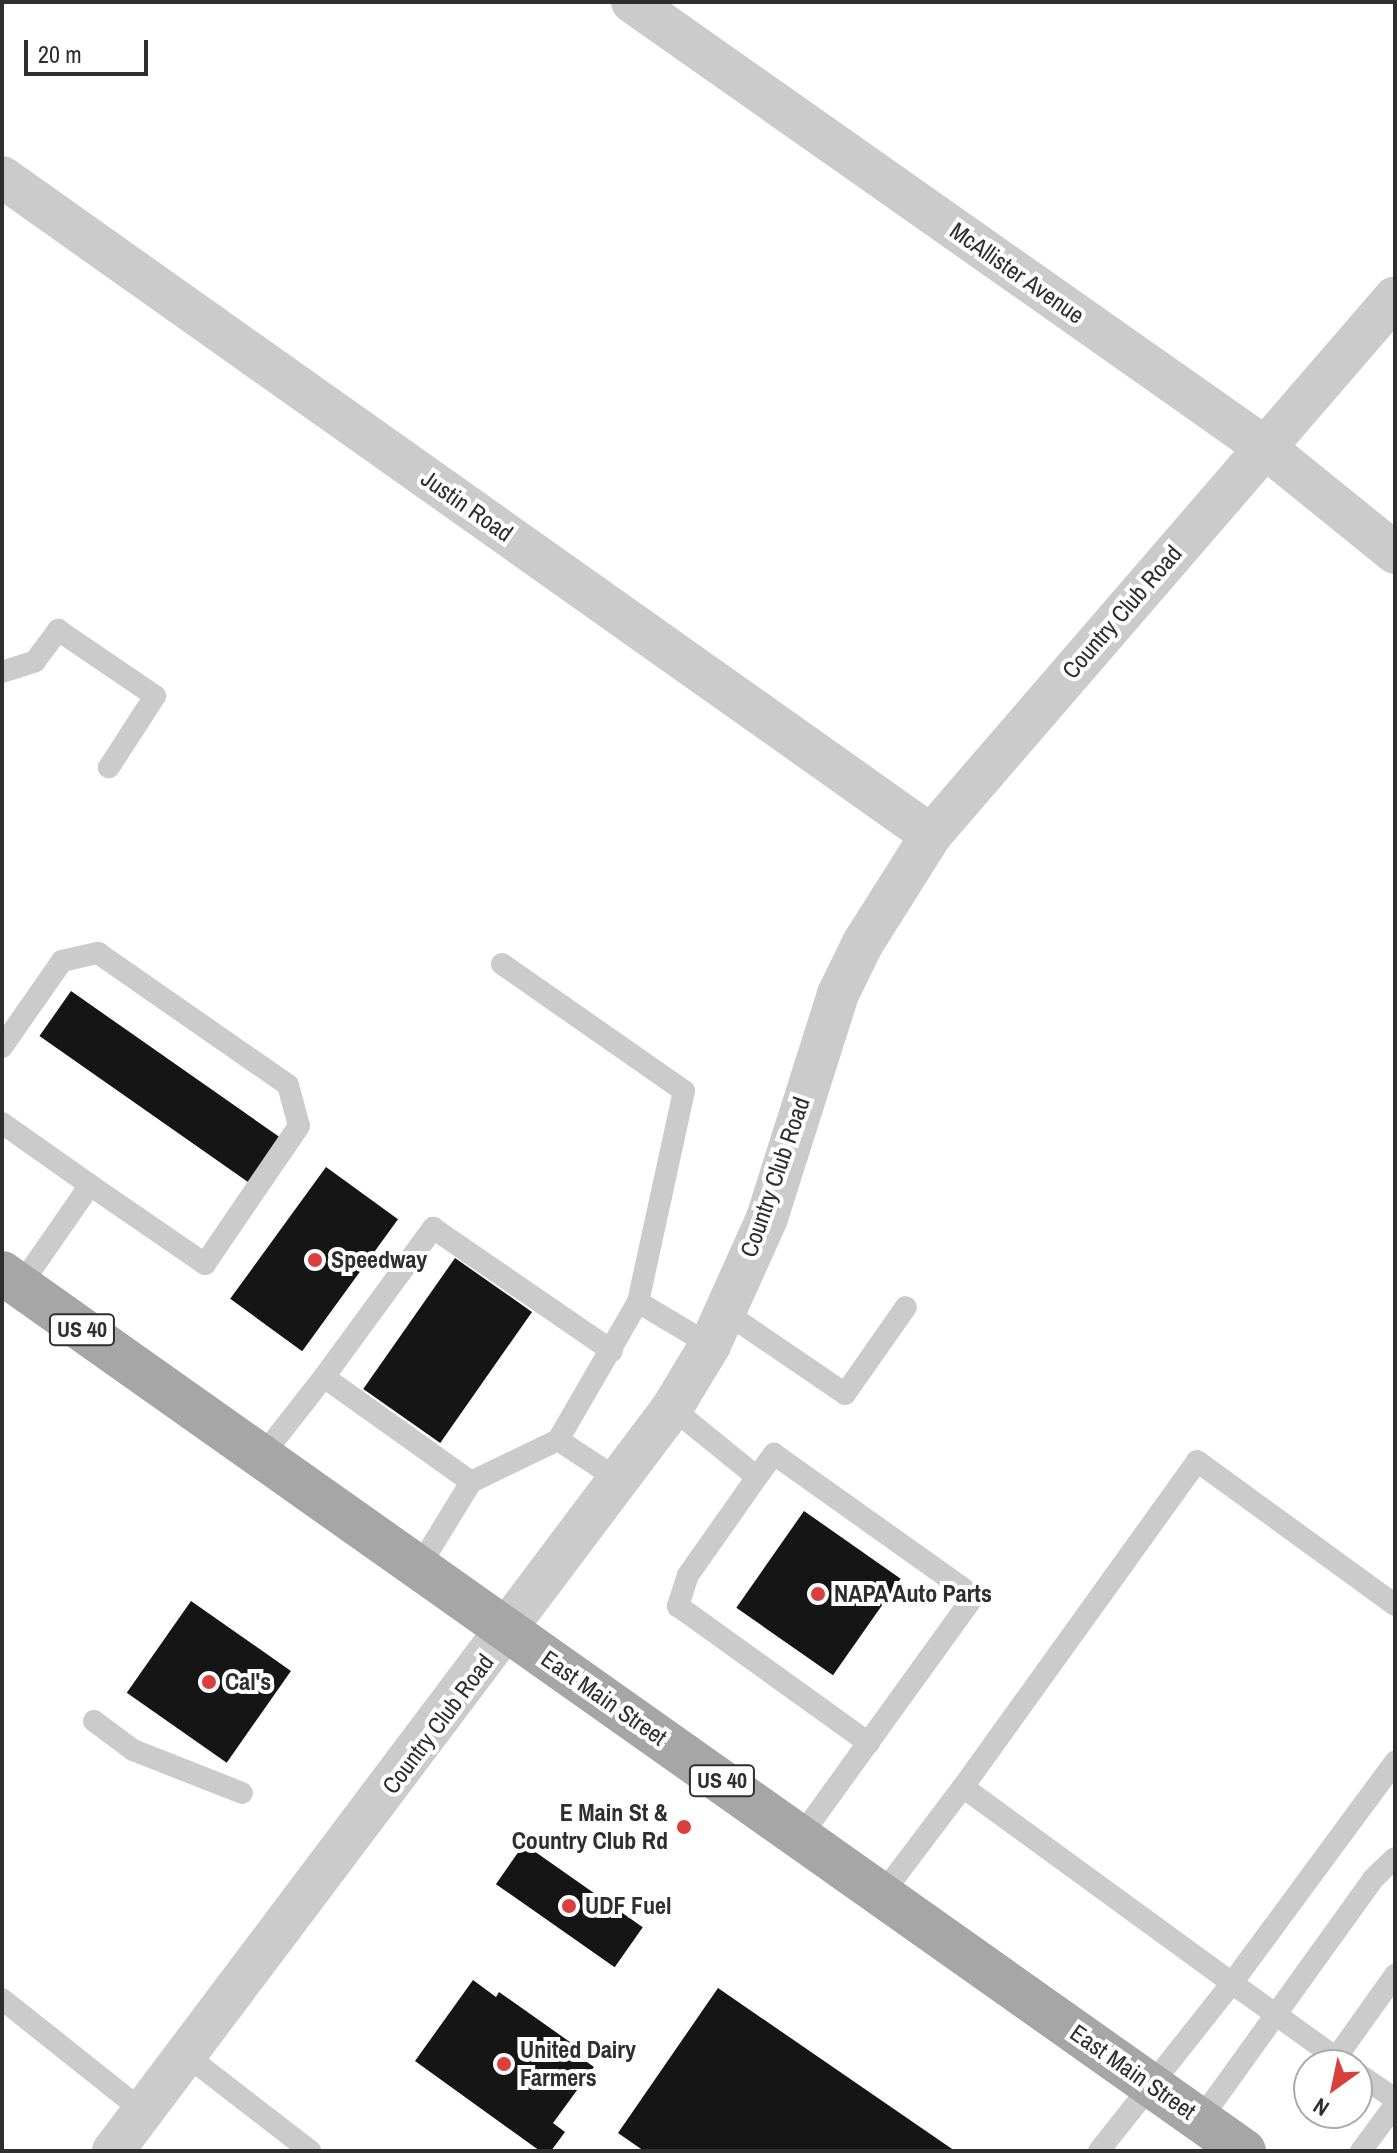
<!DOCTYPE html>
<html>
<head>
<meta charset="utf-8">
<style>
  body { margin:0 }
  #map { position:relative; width:1397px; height:2153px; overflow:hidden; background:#fff; font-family:"Archivo Narrow",sans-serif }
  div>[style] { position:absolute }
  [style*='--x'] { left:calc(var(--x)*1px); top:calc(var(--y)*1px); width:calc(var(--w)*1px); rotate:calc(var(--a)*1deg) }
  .building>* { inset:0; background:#151515; transform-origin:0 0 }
  .lane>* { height:22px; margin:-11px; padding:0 11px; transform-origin:11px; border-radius:11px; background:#cbcbcb }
  .street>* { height:42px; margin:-21px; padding:0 21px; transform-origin:21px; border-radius:21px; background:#cbcbcb }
  .primary>* { height:44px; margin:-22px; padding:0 22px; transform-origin:22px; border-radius:22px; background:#a6a6a6 }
  .dots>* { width:22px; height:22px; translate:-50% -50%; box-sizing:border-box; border:4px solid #fff; border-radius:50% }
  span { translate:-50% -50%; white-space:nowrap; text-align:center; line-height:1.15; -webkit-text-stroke:8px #fff; paint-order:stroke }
  .shield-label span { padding:2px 6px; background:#fff; border:2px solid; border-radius:6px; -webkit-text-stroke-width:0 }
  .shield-label { font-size:22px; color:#2e2e2e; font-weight:700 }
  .street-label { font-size:24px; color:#2e2e2e }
  .poi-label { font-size:24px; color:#2e2e2e; font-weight:700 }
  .left { translate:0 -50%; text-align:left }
  .right { translate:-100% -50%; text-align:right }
  .frame { position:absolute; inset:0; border:4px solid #2e2e2e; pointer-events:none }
  .north { position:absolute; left:1293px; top:2049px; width:80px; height:80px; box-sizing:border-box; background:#fff; border:2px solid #ababab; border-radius:50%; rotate:213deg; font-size:22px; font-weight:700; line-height:32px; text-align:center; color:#2e2e2e }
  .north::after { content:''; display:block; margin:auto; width:28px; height:36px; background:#d93f3d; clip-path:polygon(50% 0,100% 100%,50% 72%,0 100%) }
  .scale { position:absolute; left:24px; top:40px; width:124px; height:36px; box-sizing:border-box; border:4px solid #2e2e2e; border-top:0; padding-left:10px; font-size:24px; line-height:28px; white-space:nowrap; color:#2e2e2e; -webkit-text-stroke:6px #fff; paint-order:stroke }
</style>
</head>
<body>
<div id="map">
  <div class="building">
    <i style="left:71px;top:991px;width:255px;height:55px;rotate:35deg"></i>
    <i style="left:326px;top:1167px;width:89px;height:163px;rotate:36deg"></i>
    <i style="left:455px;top:1258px;width:94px;height:160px;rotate:35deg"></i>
    <i style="left:804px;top:1511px;width:118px;height:118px;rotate:35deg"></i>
    <i style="left:191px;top:1601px;width:122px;height:112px;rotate:35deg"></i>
    <i style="left:524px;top:1844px;width:145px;height:49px;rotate:35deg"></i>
    <i style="clip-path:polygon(473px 1980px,496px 1997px,499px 1992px,577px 2047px,573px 2052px,594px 2067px,553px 2123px,565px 2132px,551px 2151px,540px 2151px,415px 2061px)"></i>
    <i style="clip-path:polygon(718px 1988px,955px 2151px,644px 2151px,618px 2133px)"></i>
  </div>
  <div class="lane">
    <i style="--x:2;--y:672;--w:35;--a:-18"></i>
    <i style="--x:35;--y:661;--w:39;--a:-53"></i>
    <i style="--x:58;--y:630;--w:117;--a:34.2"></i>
    <i style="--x:155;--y:696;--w:85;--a:122.9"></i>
    <i style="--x:502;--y:964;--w:222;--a:34.9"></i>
    <i style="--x:684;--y:1091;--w:216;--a:102.3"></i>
    <i style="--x:2;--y:1047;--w:105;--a:-55.1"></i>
    <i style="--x:62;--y:961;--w:37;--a:-13"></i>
    <i style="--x:98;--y:953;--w:231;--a:34.8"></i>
    <i style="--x:288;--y:1085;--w:42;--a:75"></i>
    <i style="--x:299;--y:1126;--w:167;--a:124.3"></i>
    <i style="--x:205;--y:1264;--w:140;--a:-145.5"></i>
    <i style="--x:2;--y:1123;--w:108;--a:35.2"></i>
    <i style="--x:90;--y:1185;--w:123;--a:124.7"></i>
    <i style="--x:725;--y:1312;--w:145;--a:34.3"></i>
    <i style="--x:845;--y:1394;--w:106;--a:-55"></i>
    <i style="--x:324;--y:1377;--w:185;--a:-53.8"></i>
    <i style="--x:433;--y:1228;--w:217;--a:34.5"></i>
    <i style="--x:672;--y:1408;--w:109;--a:39.1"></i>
    <i style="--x:757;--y:1477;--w:29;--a:-54"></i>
    <i style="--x:774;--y:1454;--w:245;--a:35.4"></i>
    <i style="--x:974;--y:1596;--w:297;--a:125.8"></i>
    <i style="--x:558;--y:1440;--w:75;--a:33.1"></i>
    <i style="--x:262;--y:1456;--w:100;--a:-51.9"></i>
    <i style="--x:324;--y:1377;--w:181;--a:35.5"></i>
    <i style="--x:757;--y:1477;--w:120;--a:125.1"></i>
    <i style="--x:688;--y:1575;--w:33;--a:108"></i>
    <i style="--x:678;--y:1606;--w:235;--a:35.7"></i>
    <i style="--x:419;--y:1567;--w:100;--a:-58.5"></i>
    <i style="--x:471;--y:1482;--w:97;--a:-25.8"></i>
    <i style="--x:558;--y:1440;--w:160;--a:-59.9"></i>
    <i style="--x:638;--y:1302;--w:84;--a:30.8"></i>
    <i style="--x:94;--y:1721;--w:49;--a:36.6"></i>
    <i style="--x:133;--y:1750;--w:117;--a:21.5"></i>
    <i style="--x:963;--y:1787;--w:401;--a:-54.3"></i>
    <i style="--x:1197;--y:1461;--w:245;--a:36"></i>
    <i style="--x:882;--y:1894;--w:134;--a:-52.9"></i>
    <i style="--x:963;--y:1787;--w:333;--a:36.1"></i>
    <i style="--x:1232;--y:1983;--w:214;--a:128.4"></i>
    <i style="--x:2;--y:1999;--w:180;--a:38.5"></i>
    <i style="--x:186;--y:2055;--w:157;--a:37.7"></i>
    <i style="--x:1336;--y:2058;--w:102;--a:-54.6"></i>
    <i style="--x:1346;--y:2065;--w:140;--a:-144.3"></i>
    <i style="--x:1232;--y:1983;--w:275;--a:-53.6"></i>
    <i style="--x:1357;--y:2073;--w:46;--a:34.4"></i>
    <i style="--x:1200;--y:2120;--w:297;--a:-54.3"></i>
    <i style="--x:1373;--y:1879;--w:30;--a:-44"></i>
    <i style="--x:1361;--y:2151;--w:57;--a:-53.5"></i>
  </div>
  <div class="street">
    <i style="--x:632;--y:2;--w:772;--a:35.13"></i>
    <i style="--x:1263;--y:446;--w:170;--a:39"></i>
    <i style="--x:2;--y:177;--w:1138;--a:35.31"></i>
    <i style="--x:113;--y:2151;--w:930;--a:-53.04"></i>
    <i style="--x:672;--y:1408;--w:74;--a:-58.9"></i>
    <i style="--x:710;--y:1345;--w:139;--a:-65.8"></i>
    <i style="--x:767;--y:1218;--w:235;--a:-72.4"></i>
    <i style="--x:838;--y:994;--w:57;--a:-63.9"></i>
    <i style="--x:863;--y:943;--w:128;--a:-57.8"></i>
    <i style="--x:931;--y:835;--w:710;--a:-49.22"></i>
  </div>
  <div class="primary">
    <i style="--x:2;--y:1273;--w:1521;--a:35.26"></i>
  </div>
  <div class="dots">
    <i style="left:315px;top:1260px;background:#d93f3d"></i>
    <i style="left:818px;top:1594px;background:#d93f3d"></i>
    <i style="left:209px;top:1682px;background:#d93f3d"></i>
    <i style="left:684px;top:1827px;background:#d93f3d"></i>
    <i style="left:569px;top:1906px;background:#d93f3d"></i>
    <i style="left:504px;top:2064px;background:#d93f3d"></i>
  </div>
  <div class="shield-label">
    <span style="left:82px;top:1330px">US 40</span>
    <span style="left:722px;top:1781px">US 40</span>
  </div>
  <div class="street-label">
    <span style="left:1017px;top:273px;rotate:35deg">McAllister Avenue</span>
    <span style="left:467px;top:506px;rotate:35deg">Justin Road</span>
    <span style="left:1122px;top:612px;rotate:-49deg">Country Club Road</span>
    <span style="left:775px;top:1177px;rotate:-71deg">Country Club Road</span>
    <span style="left:604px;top:1698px;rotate:35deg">East Main Street</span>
    <span style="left:438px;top:1724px;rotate:-53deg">Country Club Road</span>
    <span style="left:1133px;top:2072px;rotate:35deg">East Main Street</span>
  </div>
  <div class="poi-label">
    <span class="left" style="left:331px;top:1260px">Speedway</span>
    <span class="left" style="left:834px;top:1594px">NAPA Auto Parts</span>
    <span class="left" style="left:225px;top:1682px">Cal's</span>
    <span class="right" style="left:668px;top:1827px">E Main St &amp;<br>Country Club Rd</span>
    <span class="left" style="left:585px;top:1906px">UDF Fuel</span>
    <span class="left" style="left:520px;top:2064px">United Dairy<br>Farmers</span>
  </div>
  <div class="frame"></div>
  <div class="north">N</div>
  <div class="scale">20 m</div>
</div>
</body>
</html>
